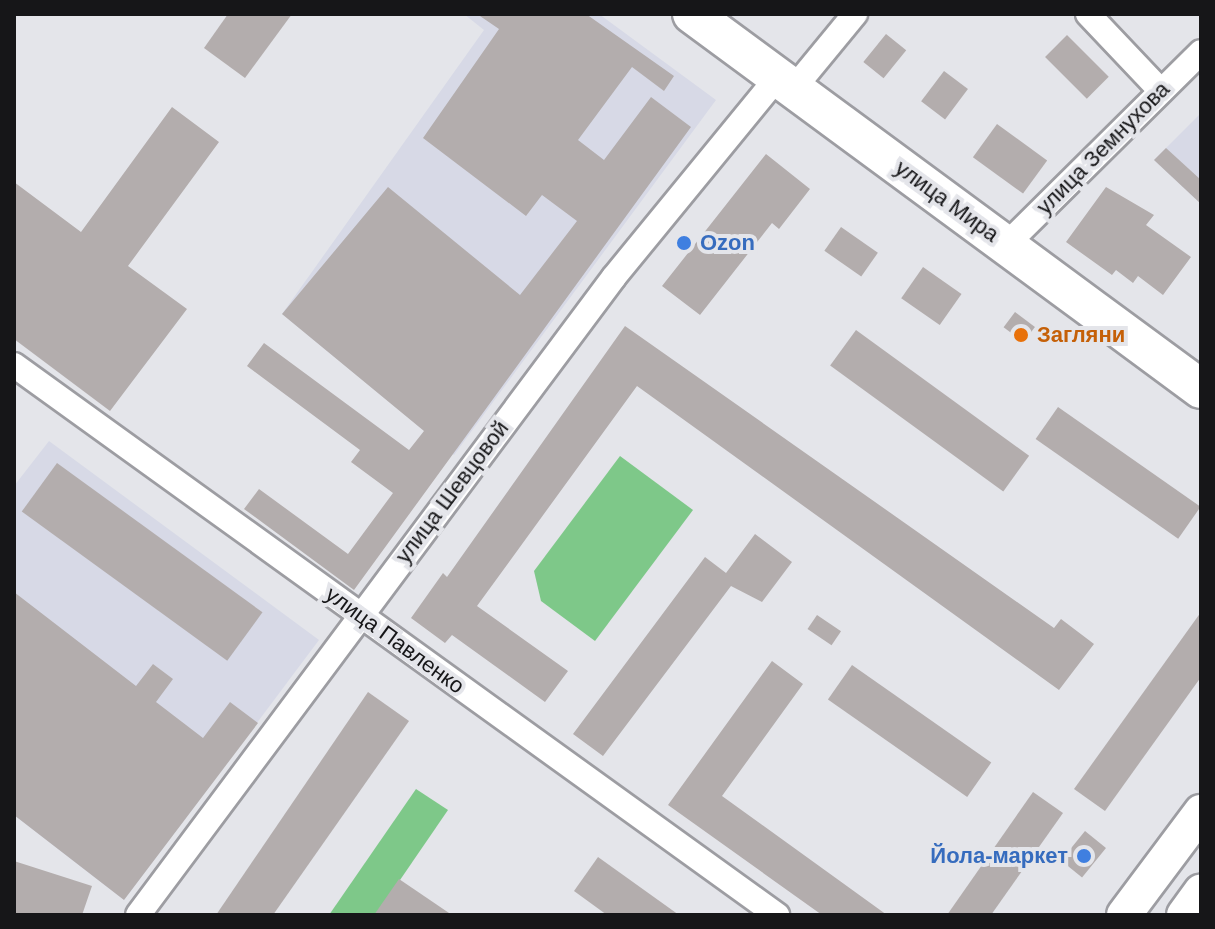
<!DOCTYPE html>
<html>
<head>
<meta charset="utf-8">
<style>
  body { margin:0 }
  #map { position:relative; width:1215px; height:929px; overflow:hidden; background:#e4e5ea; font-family:Arial,sans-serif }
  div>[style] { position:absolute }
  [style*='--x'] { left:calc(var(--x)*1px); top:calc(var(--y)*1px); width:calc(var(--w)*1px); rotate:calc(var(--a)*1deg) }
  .built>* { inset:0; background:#d7d9e6 }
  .green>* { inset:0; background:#7ec889 }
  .building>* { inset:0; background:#b3adad; transform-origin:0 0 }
  .roads { filter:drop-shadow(2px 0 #9d9da2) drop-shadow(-2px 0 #9d9da2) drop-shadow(0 2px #9d9da2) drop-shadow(0 -2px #9d9da2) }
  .street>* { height:24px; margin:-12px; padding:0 12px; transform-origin:12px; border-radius:12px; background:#fff }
  .secondary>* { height:34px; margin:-17px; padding:0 17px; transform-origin:17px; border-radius:17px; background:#fff }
  .primary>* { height:38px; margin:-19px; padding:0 19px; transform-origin:19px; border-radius:19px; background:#fff }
  .dots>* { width:22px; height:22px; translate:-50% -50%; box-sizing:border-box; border:4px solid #e4e5ea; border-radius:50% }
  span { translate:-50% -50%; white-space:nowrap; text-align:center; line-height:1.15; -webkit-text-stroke:8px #e4e5ea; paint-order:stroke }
  .street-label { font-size:22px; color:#161618 }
  .shop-label { font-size:22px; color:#366cbe; font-weight:700 }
  .left { translate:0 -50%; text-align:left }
  .right { translate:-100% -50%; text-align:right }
  .food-label { font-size:22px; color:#c56008; font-weight:700 }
  .frame { position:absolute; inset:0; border:16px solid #161618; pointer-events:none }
</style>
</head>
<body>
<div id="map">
  <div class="built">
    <i style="clip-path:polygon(464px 14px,599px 14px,716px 100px,454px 455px,282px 314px,484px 30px)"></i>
    <i style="clip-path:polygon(1201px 113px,1201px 204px,1154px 160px)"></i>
    <i style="clip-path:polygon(49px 441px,319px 640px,124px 900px,14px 815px,14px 486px)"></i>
  </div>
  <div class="green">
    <i style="clip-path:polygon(620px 456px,693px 510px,595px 641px,541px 601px,534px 571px)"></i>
    <i style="clip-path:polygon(416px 789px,448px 810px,376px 915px,329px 915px)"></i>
  </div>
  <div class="building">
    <i style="clip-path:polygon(228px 14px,292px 14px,245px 78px,204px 48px)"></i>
    <i style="clip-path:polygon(477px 14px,586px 14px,674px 76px,664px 91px,632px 67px,578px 140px,604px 160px,651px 97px,691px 127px,354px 590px,244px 509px,259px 489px,348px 554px,393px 493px,351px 462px,360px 450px,247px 366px,264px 343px,409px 450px,424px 431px,282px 314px,388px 187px,520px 295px,577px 221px,542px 195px,526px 216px,423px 138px,499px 29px)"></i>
    <i style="left:886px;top:34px;width:26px;height:36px;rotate:39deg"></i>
    <i style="left:1067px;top:35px;width:59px;height:31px;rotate:45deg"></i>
    <i style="left:944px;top:71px;width:30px;height:38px;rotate:37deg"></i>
    <i style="clip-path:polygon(172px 107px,219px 142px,128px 266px,187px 309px,110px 411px,14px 339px,14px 182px,81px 232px)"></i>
    <i style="left:997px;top:124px;width:62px;height:41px;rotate:36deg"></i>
    <i style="clip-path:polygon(1166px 148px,1201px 180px,1201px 204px,1154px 160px)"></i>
    <i style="clip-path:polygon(766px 154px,810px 189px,779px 229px,772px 223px,700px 315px,662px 286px)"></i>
    <i style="clip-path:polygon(1106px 187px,1154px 215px,1146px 225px,1191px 257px,1163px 295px,1138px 276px,1133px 283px,1116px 270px,1112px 275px,1066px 242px)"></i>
    <i style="left:841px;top:227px;width:45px;height:29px;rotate:35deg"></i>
    <i style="left:923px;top:267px;width:47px;height:38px;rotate:35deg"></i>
    <i style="left:1015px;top:312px;width:25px;height:19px;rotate:37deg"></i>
    <i style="clip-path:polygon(625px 326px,1054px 628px,1061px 619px,1094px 644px,1059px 690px,637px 386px,477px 606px,568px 671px,545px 702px,452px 635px,445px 643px,411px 618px,443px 573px,447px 577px)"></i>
    <i style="left:856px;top:330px;width:214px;height:44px;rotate:36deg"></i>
    <i style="left:1058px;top:407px;width:174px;height:39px;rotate:35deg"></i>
    <i style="left:57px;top:463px;width:254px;height:60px;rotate:36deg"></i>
    <i style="clip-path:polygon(755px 534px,792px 562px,762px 602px,731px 586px,603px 756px,573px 734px,705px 557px,726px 573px)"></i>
    <i style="clip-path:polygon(14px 592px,136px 686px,153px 664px,173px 679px,156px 702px,203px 738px,230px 702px,258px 723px,124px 900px,14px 815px)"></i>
    <i style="clip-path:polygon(1201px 612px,1201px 677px,1105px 811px,1074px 789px)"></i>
    <i style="left:817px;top:615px;width:29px;height:17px;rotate:34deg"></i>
    <i style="clip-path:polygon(772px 661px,803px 684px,722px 796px,887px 915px,822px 915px,668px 805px)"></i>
    <i style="left:852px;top:665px;width:170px;height:42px;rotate:35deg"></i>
    <i style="clip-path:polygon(368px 692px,409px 721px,273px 915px,216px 915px)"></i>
    <i style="clip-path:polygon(1033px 792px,1063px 813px,991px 915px,947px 915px)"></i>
    <i style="left:1085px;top:831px;width:27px;height:38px;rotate:39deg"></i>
    <i style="clip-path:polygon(598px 857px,679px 915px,607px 915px,574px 891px)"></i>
    <i style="clip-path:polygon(14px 861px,92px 886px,82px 915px,14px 915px)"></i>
    <i style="clip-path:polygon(399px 879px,452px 915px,374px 915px)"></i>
  </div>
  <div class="roads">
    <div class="street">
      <i style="--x:1088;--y:14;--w:106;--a:46.5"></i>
      <i style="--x:794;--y:88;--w:96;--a:-50.5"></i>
      <i style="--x:1006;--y:245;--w:274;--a:-44.7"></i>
      <i style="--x:14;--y:365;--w:941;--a:35.79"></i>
      <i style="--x:138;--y:915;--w:796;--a:-53.27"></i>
      <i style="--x:614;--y:277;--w:257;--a:-50.7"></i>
    </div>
    <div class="secondary">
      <i style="--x:1124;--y:915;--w:129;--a:-53.2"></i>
      <i style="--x:1184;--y:915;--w:29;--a:-54"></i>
    </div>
    <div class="primary">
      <i style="--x:692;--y:14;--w:632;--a:36.38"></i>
    </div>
  </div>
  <div class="dots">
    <i style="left:684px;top:243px;background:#3f7fe0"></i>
    <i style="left:1021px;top:335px;background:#e8710a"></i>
    <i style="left:1084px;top:856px;background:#3f7fe0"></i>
  </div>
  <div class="street-label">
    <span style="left:1103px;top:148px;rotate:-45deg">улица Земнухова</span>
    <span style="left:947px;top:201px;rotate:36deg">улица Мира</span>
    <span style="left:452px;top:492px;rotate:-53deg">улица Шевцовой</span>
    <span style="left:395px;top:640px;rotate:36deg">улица Павленко</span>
  </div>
  <div class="shop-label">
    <span class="left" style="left:700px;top:243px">Ozon</span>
    <span class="right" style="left:1068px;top:856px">Йола-маркет</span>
  </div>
  <div class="food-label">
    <span class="left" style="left:1037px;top:335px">Загляни</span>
  </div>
  <div class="frame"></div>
</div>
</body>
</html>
